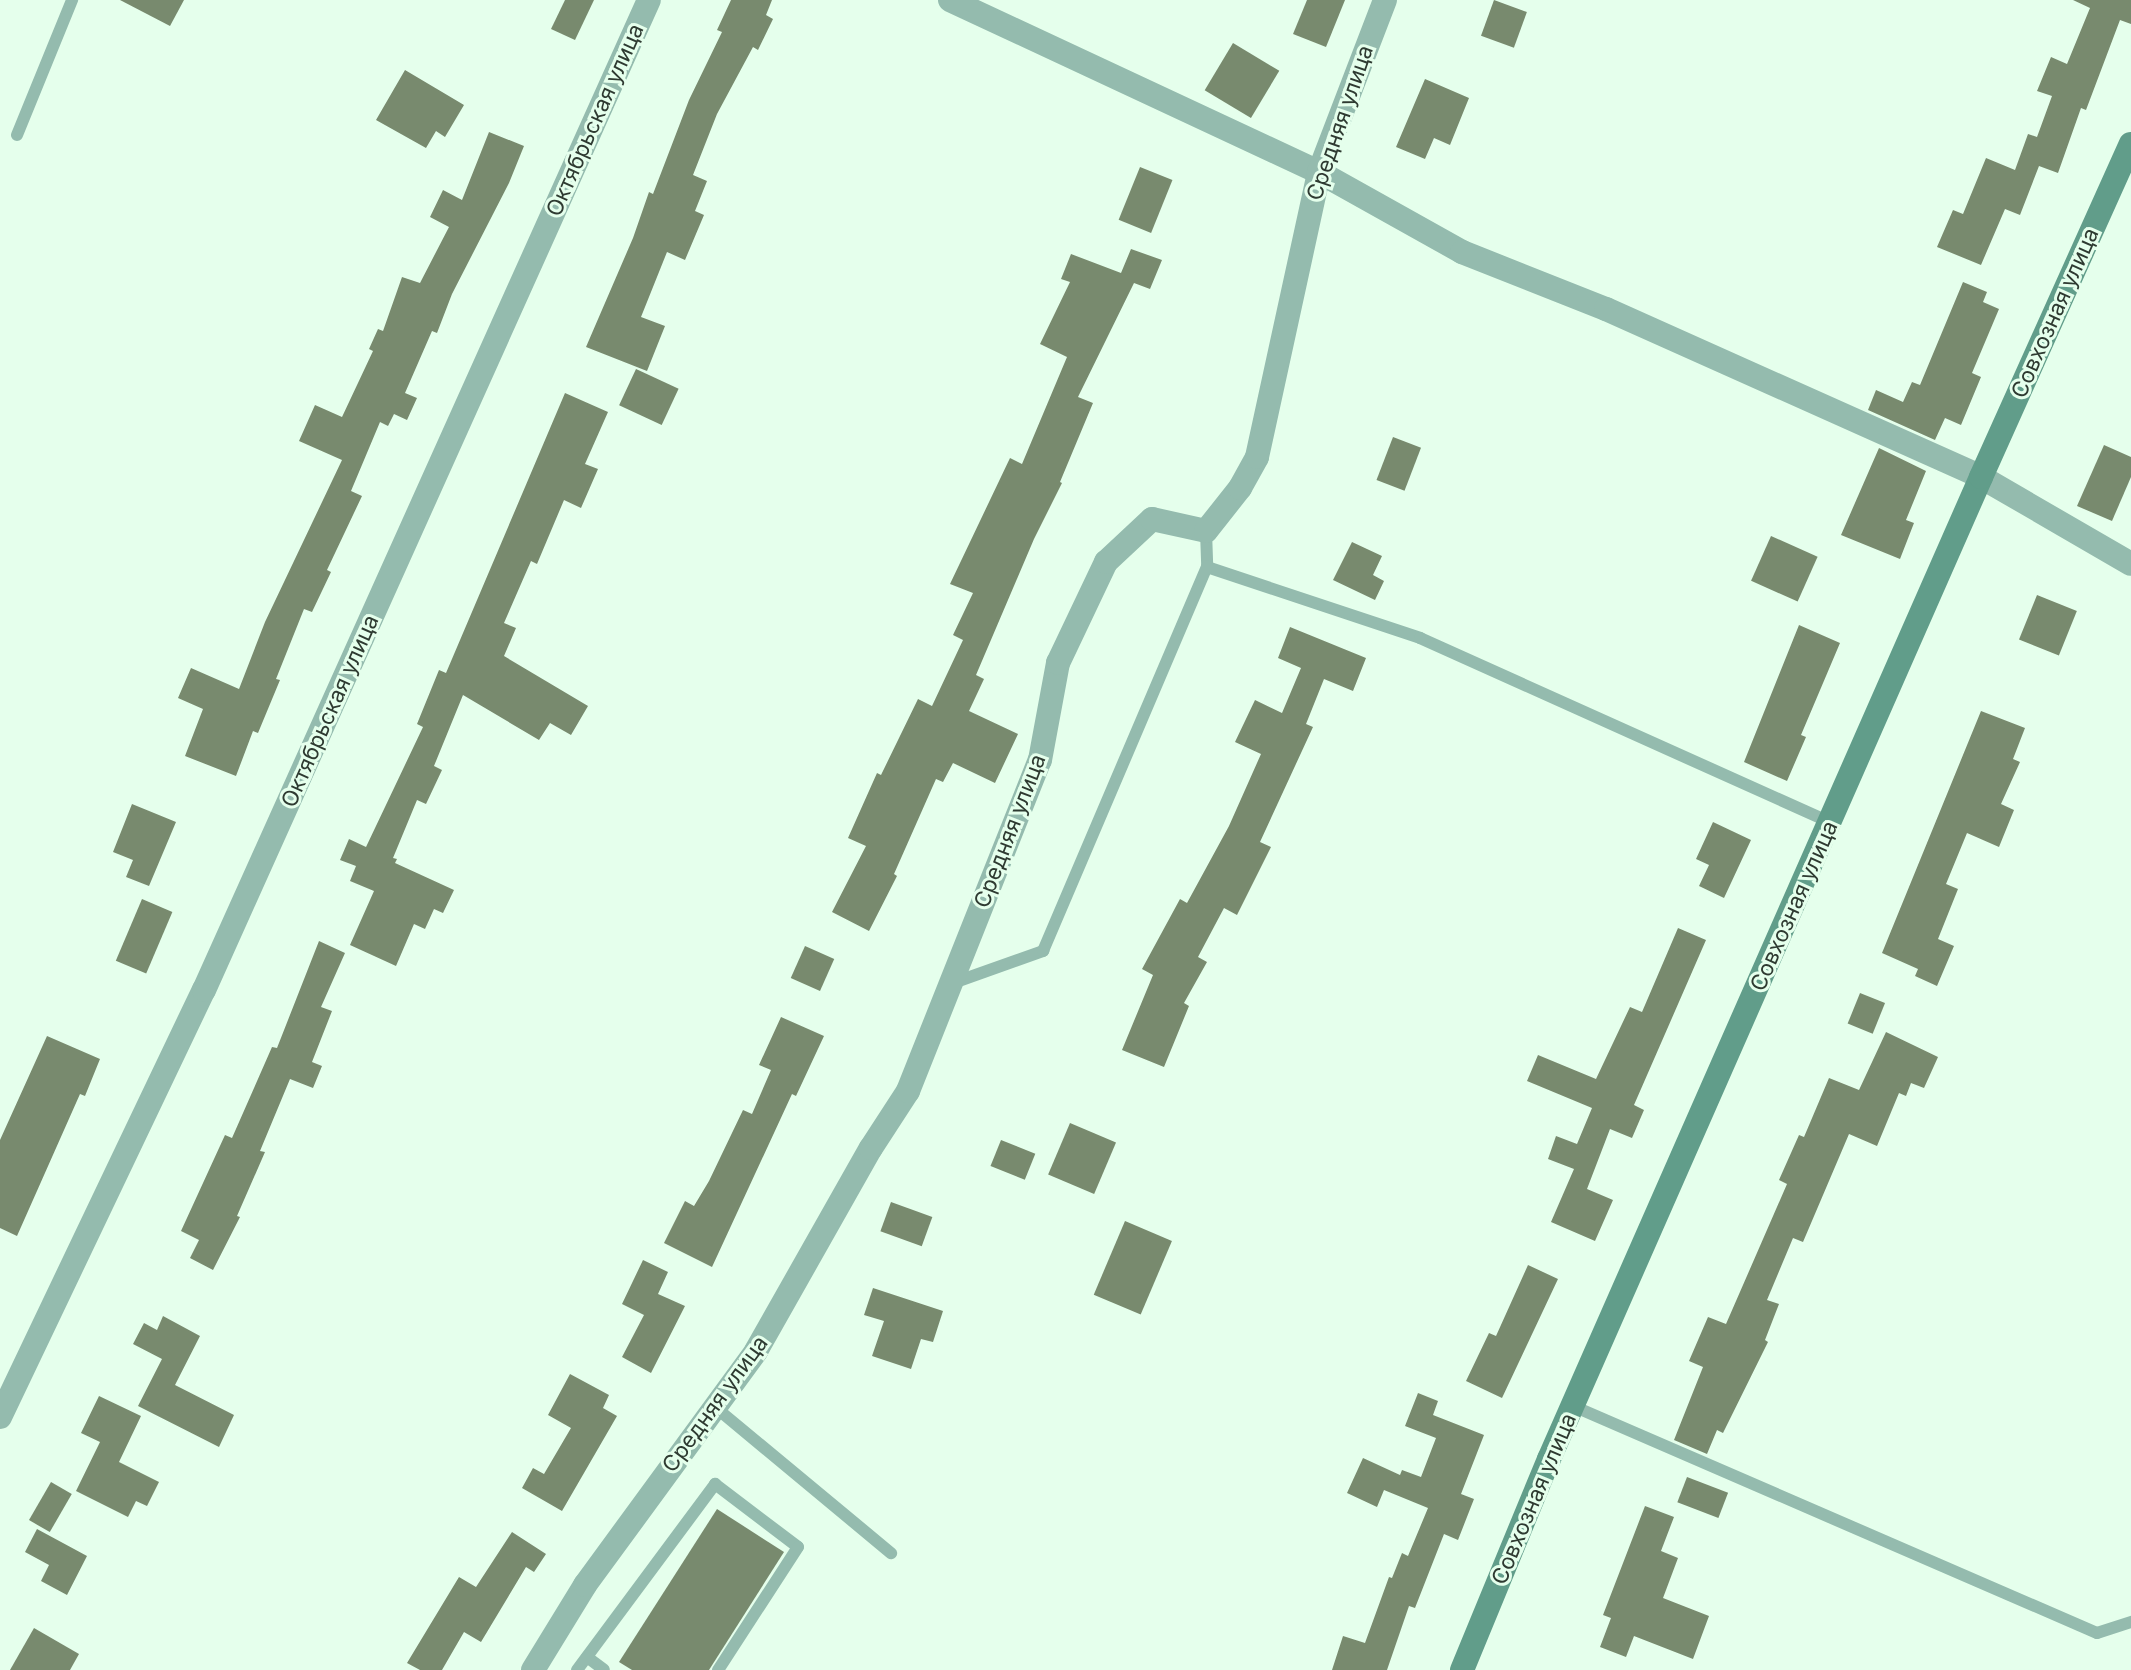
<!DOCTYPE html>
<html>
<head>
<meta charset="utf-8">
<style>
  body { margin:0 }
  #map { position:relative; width:2131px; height:1670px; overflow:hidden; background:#e5ffec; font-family:Inter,sans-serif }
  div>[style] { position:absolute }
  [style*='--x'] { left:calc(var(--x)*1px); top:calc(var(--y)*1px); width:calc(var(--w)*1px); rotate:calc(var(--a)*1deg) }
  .building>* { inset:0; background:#788a6e; transform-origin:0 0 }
  .lane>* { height:12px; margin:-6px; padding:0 6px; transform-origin:6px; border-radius:6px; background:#94bbae }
  .street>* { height:24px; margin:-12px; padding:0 12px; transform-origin:12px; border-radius:12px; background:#94bbae }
  .secondary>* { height:24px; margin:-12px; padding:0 12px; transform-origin:12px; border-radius:12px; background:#619d8a }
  span { translate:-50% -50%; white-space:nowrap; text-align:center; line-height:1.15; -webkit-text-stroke:6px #e5ffec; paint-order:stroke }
  .street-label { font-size:22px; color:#2e3a31 }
</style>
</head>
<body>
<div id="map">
  <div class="building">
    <i style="clip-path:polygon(120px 0,184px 0,170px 26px)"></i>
    <i style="clip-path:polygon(565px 0,594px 0,575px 40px,551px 29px)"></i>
    <i style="clip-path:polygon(731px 0,772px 0,766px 15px,773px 19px,758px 50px,753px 47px,717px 114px,693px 175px,707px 181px,695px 211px,704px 215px,685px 260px,667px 252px,641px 317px,665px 326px,647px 371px,586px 347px,633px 238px,649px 192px,653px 194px,689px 100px,722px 32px,717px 30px)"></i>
    <i style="clip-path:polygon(1307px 0,1345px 0,1326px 47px,1293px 34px)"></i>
    <i style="left:1494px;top:0;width:35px;height:38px;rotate:20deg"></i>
    <i style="clip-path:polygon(2073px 0,2131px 0,2131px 24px,2120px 20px,2086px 110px,2081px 108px,2058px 173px,2039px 166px,2020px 215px,2005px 209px,1981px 265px,1937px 247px,1953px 210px,1963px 214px,1986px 158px,2015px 170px,2028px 134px,2037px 137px,2052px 96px,2037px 91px,2051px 57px,2067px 64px,2090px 8px)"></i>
    <i style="left:1233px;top:43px;width:54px;height:55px;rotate:31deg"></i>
    <i style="clip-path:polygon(405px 70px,464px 105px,445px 137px,436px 131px,426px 148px,376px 120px)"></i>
    <i style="clip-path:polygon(1425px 79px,1469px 98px,1450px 145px,1434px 138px,1425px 159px,1396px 147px)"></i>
    <i style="clip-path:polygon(489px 132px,524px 146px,509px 183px,452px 294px,437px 333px,432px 331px,405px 393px,417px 398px,407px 420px,394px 414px,388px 426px,380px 422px,351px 491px,362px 496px,327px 570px,331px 572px,312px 612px,304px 609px,276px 679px,280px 680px,258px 733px,253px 731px,236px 776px,185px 756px,203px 709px,178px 698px,191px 668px,239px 689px,265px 622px,342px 460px,299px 441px,315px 405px,342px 417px,373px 351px,369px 349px,378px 329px,383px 331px,402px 277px,420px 283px,449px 227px,430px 217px,443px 190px,462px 200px)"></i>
    <i style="left:1140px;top:167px;width:35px;height:57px;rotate:22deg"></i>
    <i style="clip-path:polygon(1131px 249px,1162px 260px,1150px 289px,1134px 283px,1078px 397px,1093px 403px,1060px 482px,1062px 483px,1034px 539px,976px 675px,984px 679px,969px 711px,1018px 734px,995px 783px,953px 763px,943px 782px,936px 779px,894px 874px,897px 876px,869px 931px,832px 912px,866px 846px,848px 838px,877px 773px,881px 775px,918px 699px,932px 706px,963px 640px,953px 635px,973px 593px,950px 584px,1010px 458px,1022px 464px,1067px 357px,1040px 344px,1070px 282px,1061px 279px,1071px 254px,1121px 273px)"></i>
    <i style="clip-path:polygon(1963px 282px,1987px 292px,1983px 302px,1999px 309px,1972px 373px,1981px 377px,1961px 425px,1945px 418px,1935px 440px,1868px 410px,1876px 390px,1903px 402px,1912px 382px,1920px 385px)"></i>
    <i style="left:636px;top:369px;width:47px;height:40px;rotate:25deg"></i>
    <i style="clip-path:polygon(565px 393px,608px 412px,585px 464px,598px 469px,581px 508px,564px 500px,537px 564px,531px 561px,504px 623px,516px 628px,504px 656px,588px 706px,571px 735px,550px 723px,539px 740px,463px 695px,434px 766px,442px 770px,426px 804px,417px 800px,393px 858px,397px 859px,395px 863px,454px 890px,443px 913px,434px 909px,425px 929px,414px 924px,396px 966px,350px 945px,374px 891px,350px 881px,356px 866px,340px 860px,349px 839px,366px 847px,423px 727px,417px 724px,439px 670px,446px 673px)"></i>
    <i style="left:1393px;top:437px;width:30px;height:46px;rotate:21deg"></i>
    <i style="clip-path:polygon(2104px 445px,2131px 457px,2131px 477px,2112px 521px,2077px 506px)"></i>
    <i style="clip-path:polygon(1879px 448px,1926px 471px,1906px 520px,1914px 523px,1900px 559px,1841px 535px)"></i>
    <i style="left:1771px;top:536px;width:51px;height:49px;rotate:24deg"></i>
    <i style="clip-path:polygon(1352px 542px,1382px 556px,1373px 575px,1384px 581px,1375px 600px,1333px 580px)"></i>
    <i style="left:2037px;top:595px;width:43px;height:48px;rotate:22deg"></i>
    <i style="clip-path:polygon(1799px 625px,1840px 643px,1801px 735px,1806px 737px,1787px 781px,1744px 762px)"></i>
    <i style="clip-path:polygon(1290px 627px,1366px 658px,1353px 691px,1324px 679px,1306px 724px,1313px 727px,1260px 842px,1271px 847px,1237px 915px,1224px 908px,1198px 957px,1207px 962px,1184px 1003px,1189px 1006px,1164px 1067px,1122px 1050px,1153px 975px,1142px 969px,1180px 899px,1187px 903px,1229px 826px,1261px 754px,1235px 742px,1255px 700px,1282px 713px,1301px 668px,1278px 658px)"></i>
    <i style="clip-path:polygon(1981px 711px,2025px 728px,2013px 759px,2020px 762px,2001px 804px,2014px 810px,1999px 847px,1967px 833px,1946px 884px,1958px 889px,1938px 939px,1954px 946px,1937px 986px,1915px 976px,1918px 969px,1882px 953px)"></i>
    <i style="clip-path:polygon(132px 804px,176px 822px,149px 886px,126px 877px,133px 860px,113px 852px)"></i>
    <i style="clip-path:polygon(1713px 822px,1751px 840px,1724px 898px,1699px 886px,1709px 865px,1696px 859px)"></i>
    <i style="left:142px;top:899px;width:33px;height:67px;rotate:23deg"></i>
    <i style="clip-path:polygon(1678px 928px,1706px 940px,1634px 1105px,1644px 1110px,1632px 1138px,1610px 1129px,1587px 1189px,1613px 1200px,1595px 1241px,1551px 1222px,1574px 1169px,1548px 1159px,1556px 1136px,1577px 1144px,1592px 1108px,1527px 1081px,1538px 1055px,1596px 1079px,1630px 1007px,1642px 1012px)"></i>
    <i style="clip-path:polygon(319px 941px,345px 953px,321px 1007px,332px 1011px,312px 1062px,322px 1066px,313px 1088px,290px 1079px,260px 1151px,265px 1152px,237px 1216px,240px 1217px,213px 1270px,190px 1258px,199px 1240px,181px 1231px,225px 1135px,232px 1138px,272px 1047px,277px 1048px)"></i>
    <i style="left:805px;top:946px;width:32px;height:35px;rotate:24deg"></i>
    <i style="left:1860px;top:993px;width:27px;height:33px;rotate:22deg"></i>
    <i style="clip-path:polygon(781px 1017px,824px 1036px,796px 1096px,792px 1094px,712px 1267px,664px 1243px,685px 1201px,694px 1206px,709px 1181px,743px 1110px,752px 1114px,771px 1070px,759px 1065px)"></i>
    <i style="clip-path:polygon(1886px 1032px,1938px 1057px,1924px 1088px,1911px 1083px,1906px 1096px,1899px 1093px,1877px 1146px,1849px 1134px,1803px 1242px,1793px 1238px,1767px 1300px,1779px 1304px,1765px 1340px,1768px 1342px,1723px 1433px,1717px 1430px,1707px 1454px,1674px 1440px,1703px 1367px,1689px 1361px,1708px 1317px,1726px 1324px,1787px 1184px,1779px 1180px,1799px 1135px,1804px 1137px,1829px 1078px,1859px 1090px)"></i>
    <i style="clip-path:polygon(47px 1036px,100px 1059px,85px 1096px,80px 1094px,17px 1236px,0 1228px,0 1140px)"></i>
    <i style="left:1070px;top:1123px;width:50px;height:56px;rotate:23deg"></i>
    <i style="left:1001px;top:1140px;width:37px;height:28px;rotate:22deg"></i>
    <i style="left:891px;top:1202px;width:44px;height:31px;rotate:20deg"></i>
    <i style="left:1125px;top:1221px;width:51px;height:80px;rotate:23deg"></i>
    <i style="clip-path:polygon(643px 1260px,668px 1272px,658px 1294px,685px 1306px,651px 1373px,622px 1357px,644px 1315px,622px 1304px)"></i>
    <i style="clip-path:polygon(1528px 1265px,1558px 1279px,1502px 1398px,1466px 1381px,1489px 1333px,1496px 1336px)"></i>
    <i style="clip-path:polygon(873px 1288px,943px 1311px,933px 1342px,921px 1339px,911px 1369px,872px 1356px,884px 1321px,864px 1315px)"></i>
    <i style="clip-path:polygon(163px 1316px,200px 1336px,175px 1385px,234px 1415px,219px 1447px,138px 1406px,162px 1359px,133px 1344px,144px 1323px,157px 1330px)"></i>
    <i style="clip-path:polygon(570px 1374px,609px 1395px,603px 1408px,617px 1416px,562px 1511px,522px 1488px,533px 1468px,544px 1474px,571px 1428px,548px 1415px)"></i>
    <i style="clip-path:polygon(1418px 1393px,1438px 1401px,1433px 1415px,1484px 1435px,1461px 1494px,1474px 1499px,1458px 1540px,1444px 1534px,1415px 1608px,1409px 1606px,1387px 1670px,1332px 1670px,1343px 1636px,1365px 1643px,1389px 1577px,1392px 1578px,1402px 1553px,1408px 1556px,1428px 1508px,1384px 1490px,1377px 1507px,1347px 1493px,1363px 1458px,1400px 1475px,1402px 1470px,1421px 1477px,1436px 1438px,1405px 1426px)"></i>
    <i style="clip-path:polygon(99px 1396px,141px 1416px,119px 1462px,159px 1482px,147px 1506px,136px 1501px,128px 1517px,76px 1491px,100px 1442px,81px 1433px)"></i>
    <i style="left:1687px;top:1477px;width:44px;height:27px;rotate:21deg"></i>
    <i style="left:51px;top:1482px;width:24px;height:44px;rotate:30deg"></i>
    <i style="clip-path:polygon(1645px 1506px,1674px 1517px,1661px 1551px,1678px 1558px,1663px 1598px,1709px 1616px,1693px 1659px,1634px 1636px,1626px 1657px,1600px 1647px,1611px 1618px,1603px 1615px)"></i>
    <i style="clip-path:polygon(717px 1509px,784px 1552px,709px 1670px,632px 1670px,619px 1662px)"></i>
    <i style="clip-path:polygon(37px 1529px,87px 1556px,67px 1595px,41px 1581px,49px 1565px,25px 1552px)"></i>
    <i style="clip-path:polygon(512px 1532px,546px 1554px,534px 1572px,526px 1567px,481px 1642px,464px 1632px,442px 1670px,420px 1670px,407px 1663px,459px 1577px,476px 1587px)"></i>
    <i style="clip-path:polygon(34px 1628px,79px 1654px,70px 1670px,10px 1670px)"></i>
  </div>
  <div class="lane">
    <i style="--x:17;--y:135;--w:146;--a:-67.8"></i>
    <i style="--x:1206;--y:531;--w:36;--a:88"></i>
    <i style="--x:1207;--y:567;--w:225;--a:18.4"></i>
    <i style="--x:1420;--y:638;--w:449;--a:24.2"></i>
    <i style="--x:953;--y:983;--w:96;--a:-19.6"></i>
    <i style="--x:1043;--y:951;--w:418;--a:-66.9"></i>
    <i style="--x:1573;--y:1406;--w:571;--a:23.42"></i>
    <i style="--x:2097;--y:1633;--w:36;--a:-18"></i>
    <i style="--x:715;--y:1407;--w:229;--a:39.7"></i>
    <i style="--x:587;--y:1657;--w:21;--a:37"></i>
    <i style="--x:577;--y:1670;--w:232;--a:-53.4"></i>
    <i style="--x:715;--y:1484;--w:104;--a:37.2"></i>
    <i style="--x:798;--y:1547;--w:147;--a:123"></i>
  </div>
  <div class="street">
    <i style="--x:950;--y:0;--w:407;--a:25"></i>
    <i style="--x:1319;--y:172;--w:164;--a:29.2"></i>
    <i style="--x:1462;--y:252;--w:155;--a:21.6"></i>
    <i style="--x:1606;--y:309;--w:411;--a:24.1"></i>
    <i style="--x:1981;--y:477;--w:173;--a:30.1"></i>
    <i style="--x:0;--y:1417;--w:473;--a:-64.5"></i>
    <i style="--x:204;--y:990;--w:1085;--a:-65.8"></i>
    <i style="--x:533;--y:1670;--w:100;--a:-58.5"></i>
    <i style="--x:585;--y:1585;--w:290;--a:-53.8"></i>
    <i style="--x:756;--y:1351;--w:233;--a:-60.5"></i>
    <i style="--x:871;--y:1148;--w:68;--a:-57"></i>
    <i style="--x:908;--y:1091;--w:356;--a:-68.3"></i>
    <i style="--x:1040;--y:760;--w:99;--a:-79.5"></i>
    <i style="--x:1058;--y:663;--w:112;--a:-64.6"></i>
    <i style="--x:1106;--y:562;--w:63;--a:-43.1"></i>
    <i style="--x:1152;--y:519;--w:55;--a:12.5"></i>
    <i style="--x:1206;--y:531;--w:55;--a:-51.7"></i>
    <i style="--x:1240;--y:488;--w:35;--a:-61"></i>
    <i style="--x:1257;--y:457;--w:292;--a:-77.7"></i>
    <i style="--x:1319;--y:172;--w:184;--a:-69"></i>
  </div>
  <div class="secondary">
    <i style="--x:1462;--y:1670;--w:228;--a:-67.6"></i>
    <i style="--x:1549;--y:1459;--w:1073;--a:-66.25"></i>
    <i style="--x:1981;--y:477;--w:365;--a:-65.8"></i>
  </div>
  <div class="street-label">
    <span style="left:595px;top:120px;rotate:-66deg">Октябрьская улица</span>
    <span style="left:1340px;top:123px;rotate:-71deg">Средняя улица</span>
    <span style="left:2055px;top:313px;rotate:-66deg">Совхозная улица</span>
    <span style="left:330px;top:711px;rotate:-66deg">Октябрьская улица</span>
    <span style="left:1010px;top:831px;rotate:-69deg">Средняя улица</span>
    <span style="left:1794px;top:906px;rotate:-66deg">Совхозная улица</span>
    <span style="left:715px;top:1404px;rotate:-54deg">Средняя улица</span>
    <span style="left:1534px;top:1499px;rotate:-67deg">Совхозная улица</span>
  </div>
</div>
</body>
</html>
